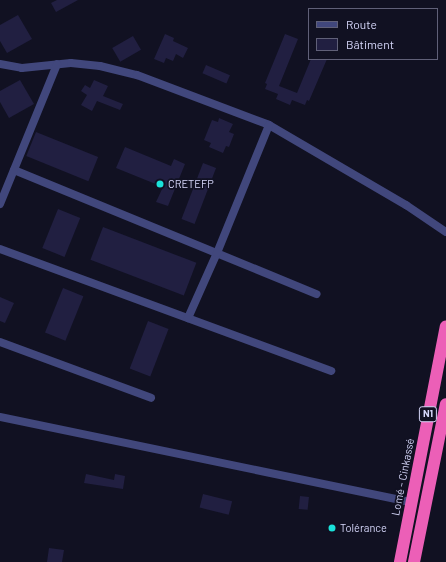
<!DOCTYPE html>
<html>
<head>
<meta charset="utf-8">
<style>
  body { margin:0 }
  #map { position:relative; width:446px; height:562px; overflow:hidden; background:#112; font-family:Barlow,sans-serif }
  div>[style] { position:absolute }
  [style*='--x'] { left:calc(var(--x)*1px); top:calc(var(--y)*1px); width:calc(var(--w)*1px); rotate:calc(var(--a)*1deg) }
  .building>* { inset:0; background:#211f41; transform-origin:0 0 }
  .street>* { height:8px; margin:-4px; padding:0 4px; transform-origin:4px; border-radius:4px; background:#41477c }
  .highway>* { height:12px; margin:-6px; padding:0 6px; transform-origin:6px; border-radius:6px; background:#ec5fb7 }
  .dots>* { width:11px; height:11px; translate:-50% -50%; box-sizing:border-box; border:2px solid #112; border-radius:50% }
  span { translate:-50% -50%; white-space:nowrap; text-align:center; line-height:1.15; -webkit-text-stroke:3.5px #112; paint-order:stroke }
  .shield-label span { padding:1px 3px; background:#112; border:1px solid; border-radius:3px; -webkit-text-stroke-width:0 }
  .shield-label { font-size:10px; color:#d6d7fa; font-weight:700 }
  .poi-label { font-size:11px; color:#d6d7fa }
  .left { translate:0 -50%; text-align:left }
  .street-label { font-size:11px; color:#d6d7fa }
  .legend { position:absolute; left:308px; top:8px; width:130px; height:52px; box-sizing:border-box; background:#112; border:1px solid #606078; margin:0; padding:5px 7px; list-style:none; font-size:12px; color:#d6d7fa }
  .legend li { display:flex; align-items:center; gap:8px; height:20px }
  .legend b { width:20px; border:1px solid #606078 }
</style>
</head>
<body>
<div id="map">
  <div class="building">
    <i style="clip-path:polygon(57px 0,78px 0,56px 12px,51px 3px)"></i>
    <i style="clip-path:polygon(18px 15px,32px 39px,7px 53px,0 41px,0 25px)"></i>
    <i style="clip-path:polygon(165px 34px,174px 38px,173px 41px,188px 48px,183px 58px,176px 54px,173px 61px,166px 58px,164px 63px,154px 59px)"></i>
    <i style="clip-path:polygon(285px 34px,298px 39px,279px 86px,297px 93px,311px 59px,327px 59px,309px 101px,307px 100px,305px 105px,292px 100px,290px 105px,276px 99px,278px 94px,265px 89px,267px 84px,265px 83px)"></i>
    <i style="left:133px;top:36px;width:16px;height:24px;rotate:60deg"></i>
    <i style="left:206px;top:65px;width:26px;height:9px;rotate:23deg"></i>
    <i style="clip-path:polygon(20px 80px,34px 104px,9px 118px,0 102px,0 91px)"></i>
    <i style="clip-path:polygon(94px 80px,108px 86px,103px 96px,123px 104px,120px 110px,97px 101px,92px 111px,81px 105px,87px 95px,81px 91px,85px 85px,90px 88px)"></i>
    <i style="clip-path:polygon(219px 118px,233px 124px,229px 132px,234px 134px,229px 147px,226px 146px,223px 153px,209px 147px,211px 143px,204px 140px,212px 120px,218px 122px)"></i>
    <i style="left:36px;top:132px;width:67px;height:26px;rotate:22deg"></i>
    <i style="clip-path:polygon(125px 147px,171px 166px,174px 159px,185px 164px,168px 206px,156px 202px,163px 187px,116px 168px)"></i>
    <i style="left:203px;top:163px;width:14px;height:60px;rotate:21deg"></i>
    <i style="left:58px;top:209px;width:24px;height:42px;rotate:22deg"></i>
    <i style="left:103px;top:227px;width:100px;height:35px;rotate:21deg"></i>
    <i style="left:63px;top:288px;width:22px;height:48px;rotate:22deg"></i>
    <i style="clip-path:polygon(0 297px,14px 303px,5px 323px,0 321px)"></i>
    <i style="left:148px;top:321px;width:22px;height:51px;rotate:21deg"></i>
    <i style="clip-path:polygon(86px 474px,114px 480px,115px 474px,125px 476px,123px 489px,84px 483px)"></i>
    <i style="left:203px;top:494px;width:30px;height:14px;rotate:14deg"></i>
    <i style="left:300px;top:496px;width:9px;height:13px;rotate:6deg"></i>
    <i style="clip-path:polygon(49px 548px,64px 550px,62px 562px,47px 562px)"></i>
  </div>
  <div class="street">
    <i style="--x:0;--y:64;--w:22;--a:10"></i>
    <i style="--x:22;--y:68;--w:49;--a:-5.8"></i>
    <i style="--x:71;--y:63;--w:29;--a:6"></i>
    <i style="--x:100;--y:66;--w:38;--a:14"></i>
    <i style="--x:137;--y:75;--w:141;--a:20.7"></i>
    <i style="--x:269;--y:125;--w:159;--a:30.3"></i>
    <i style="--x:406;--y:205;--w:48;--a:34"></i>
    <i style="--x:14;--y:170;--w:327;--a:22.3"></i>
    <i style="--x:0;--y:204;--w:151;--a:-67.8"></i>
    <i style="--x:0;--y:249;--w:353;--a:20.2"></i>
    <i style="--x:188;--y:318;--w:71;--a:-66"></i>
    <i style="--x:217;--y:253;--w:138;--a:-67.9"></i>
    <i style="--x:0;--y:342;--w:161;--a:20.3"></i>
    <i style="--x:0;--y:417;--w:419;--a:11.7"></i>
  </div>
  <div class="highway">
    <i style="--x:400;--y:562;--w:240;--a:-79"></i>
    <i style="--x:414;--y:562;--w:161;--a:-78.6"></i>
  </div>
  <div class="dots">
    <i style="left:160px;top:184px;background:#1ae2da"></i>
    <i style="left:332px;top:528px;background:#1ae2da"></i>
  </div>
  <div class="shield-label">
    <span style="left:428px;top:414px">N1</span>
  </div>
  <div class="poi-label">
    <span class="left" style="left:168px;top:184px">CRETEFP</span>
    <span class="left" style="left:340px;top:528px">Tolérance</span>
  </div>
  <div class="street-label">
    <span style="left:403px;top:477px;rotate:-79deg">Lomé - Cinkassé</span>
  </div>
  <ul class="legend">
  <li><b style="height:5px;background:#41477c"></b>Route</li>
  <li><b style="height:11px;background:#211f41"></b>Bâtiment</li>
  </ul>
</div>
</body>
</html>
